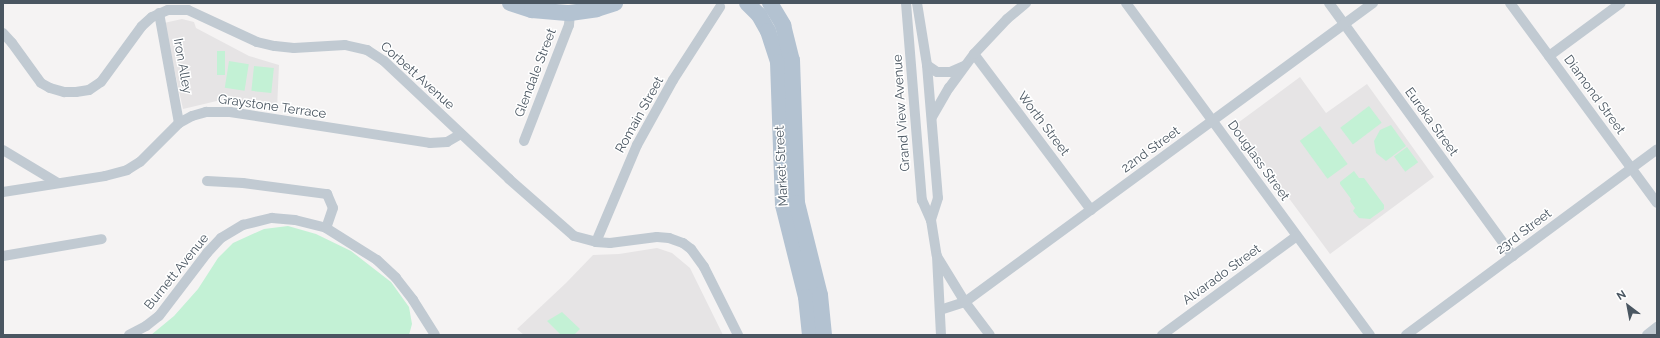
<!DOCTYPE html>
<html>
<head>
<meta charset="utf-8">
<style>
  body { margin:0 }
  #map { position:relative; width:1660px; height:338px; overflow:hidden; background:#f5f3f3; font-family:Raleway,sans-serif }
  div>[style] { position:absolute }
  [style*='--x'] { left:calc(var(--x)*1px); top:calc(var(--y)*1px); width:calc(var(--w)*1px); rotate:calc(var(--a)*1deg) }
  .education>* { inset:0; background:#e6e4e5 }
  .green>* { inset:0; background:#c3f1d5; transform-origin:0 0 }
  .street>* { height:10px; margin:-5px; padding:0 5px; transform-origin:5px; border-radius:5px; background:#c1cad2 }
  .primary>* { height:16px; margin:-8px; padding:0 8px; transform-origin:8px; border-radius:8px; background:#b3c2d1 }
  span { translate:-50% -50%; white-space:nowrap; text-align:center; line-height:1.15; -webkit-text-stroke:3px #fff; paint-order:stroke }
  .street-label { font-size:13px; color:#4a5661 }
  .frame { position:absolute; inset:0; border:4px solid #4a5661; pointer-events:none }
  .north { position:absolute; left:1608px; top:286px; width:40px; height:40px; -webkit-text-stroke:3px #fff; paint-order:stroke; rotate:328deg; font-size:11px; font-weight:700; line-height:16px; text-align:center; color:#4a5661 }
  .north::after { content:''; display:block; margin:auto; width:14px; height:18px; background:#4a5661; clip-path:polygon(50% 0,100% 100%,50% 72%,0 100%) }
</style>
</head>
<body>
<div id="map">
  <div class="education">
    <i style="clip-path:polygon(182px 19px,194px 22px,196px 28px,249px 56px,279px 65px,277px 109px,221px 100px,183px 109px,164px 23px)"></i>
    <i style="clip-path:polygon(1300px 77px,1326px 113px,1367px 84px,1434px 177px,1330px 254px,1235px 125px)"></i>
    <i style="clip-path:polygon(657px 248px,672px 253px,690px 268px,723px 335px,524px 335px,517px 329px,566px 283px,593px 255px,619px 254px)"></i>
  </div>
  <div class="green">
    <i style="left:217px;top:51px;width:8px;height:24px"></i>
    <i style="left:229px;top:61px;width:20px;height:27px;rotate:9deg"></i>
    <i style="left:254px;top:66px;width:20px;height:25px;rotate:6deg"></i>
    <i style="left:1369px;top:106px;width:21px;height:36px;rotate:53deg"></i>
    <i style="clip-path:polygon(1391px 125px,1406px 146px,1386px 161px,1376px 153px,1374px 141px,1380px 130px)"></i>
    <i style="left:1320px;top:126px;width:47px;height:25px;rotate:54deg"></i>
    <i style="left:1407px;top:147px;width:19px;height:16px;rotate:54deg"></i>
    <i style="clip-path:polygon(1354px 171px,1359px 178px,1364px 178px,1384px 205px,1384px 209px,1370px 219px,1359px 218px,1353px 211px,1355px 208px,1350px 201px,1351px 199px,1340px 184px,1340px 182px)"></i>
    <i style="clip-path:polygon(288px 226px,316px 234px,351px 251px,391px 282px,409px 307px,412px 324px,409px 335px,151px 335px,174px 316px,198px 289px,218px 258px,233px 243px,264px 229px)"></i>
    <i style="clip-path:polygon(562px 312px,580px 329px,574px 335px,561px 335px,547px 321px)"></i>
  </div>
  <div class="street">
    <i style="--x:906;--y:3;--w:198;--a:85.4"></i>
    <i style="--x:922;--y:200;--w:22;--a:66"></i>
    <i style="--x:931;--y:220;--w:36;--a:81"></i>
    <i style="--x:937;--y:256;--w:79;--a:87.1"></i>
    <i style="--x:917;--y:3;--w:63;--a:80.8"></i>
    <i style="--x:927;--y:65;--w:133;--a:85.3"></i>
    <i style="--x:938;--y:198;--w:23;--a:108"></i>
    <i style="--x:1126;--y:3;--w:412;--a:53.7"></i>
    <i style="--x:1329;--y:3;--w:313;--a:54"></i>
    <i style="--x:1510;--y:3;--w:248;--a:53.7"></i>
    <i style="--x:159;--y:13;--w:112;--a:79.7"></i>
    <i style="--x:3;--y:33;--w:13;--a:48"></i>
    <i style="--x:12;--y:43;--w:49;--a:54.1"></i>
    <i style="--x:41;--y:83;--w:10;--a:29"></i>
    <i style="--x:50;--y:88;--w:15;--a:16"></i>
    <i style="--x:64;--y:92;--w:12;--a:0"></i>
    <i style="--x:76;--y:92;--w:13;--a:-9"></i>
    <i style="--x:89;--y:90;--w:14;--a:-34"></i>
    <i style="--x:101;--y:82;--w:69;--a:-53.8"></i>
    <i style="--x:142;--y:26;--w:13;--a:-42"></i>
    <i style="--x:152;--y:17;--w:17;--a:-24"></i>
    <i style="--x:168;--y:10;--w:20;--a:0"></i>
    <i style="--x:188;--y:10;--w:76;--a:24.9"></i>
    <i style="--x:257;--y:42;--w:18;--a:13"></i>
    <i style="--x:275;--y:46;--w:19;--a:6"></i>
    <i style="--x:294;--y:48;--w:51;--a:-3.4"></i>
    <i style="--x:345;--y:45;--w:23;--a:13"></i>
    <i style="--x:367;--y:50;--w:20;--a:33"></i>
    <i style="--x:384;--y:61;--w:172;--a:43.3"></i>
    <i style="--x:509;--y:179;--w:86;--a:41.2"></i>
    <i style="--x:574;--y:236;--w:23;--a:15"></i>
    <i style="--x:596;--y:242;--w:14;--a:4"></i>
    <i style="--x:610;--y:243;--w:47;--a:-7.3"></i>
    <i style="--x:657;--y:237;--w:12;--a:5"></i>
    <i style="--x:669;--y:238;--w:15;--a:20"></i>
    <i style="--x:683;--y:243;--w:10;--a:37"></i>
    <i style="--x:691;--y:249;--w:22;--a:54"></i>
    <i style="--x:704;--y:267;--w:76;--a:63.4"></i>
    <i style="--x:974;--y:54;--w:195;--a:53.1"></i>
    <i style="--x:1549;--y:56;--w:89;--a:-36.4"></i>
    <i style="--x:927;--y:65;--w:12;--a:35"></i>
    <i style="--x:937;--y:72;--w:13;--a:0"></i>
    <i style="--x:950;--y:72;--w:15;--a:-23"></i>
    <i style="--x:932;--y:117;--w:34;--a:-60"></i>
    <i style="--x:949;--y:88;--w:42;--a:-53.7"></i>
    <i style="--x:974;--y:54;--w:48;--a:-46.7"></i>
    <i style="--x:1007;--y:19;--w:25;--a:-40"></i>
    <i style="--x:524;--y:141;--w:124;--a:-68.8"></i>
    <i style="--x:569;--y:25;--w:12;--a:-85"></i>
    <i style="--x:3;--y:150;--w:64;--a:31"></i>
    <i style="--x:207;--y:181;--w:36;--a:3"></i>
    <i style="--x:243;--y:183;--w:85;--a:7.5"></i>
    <i style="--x:327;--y:194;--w:15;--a:67"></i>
    <i style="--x:333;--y:208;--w:21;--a:109"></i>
    <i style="--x:3;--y:192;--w:103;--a:-8.9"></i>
    <i style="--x:105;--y:176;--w:23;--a:-15"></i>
    <i style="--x:127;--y:170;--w:15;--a:-32"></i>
    <i style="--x:140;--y:162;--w:55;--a:-45"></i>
    <i style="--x:179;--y:123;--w:15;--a:-28"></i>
    <i style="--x:192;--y:116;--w:15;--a:-16"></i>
    <i style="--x:206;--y:112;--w:24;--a:0"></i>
    <i style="--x:230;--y:112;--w:202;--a:8.8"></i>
    <i style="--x:430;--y:143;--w:17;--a:-3"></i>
    <i style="--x:447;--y:142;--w:16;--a:-30"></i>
    <i style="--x:596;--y:242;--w:105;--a:-67.1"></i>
    <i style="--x:637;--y:145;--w:74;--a:-61"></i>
    <i style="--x:673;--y:80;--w:87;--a:-57.2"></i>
    <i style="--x:3;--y:256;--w:100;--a:-9.7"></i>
    <i style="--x:938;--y:258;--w:52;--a:58.5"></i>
    <i style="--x:965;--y:302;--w:41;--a:52.9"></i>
    <i style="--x:940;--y:310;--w:26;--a:-18"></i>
    <i style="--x:965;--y:302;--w:506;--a:-36.24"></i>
    <i style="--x:129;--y:335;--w:19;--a:-28"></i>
    <i style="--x:146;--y:326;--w:16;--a:-38"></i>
    <i style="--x:159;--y:316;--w:79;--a:-52.7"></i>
    <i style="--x:207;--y:253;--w:21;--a:-47"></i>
    <i style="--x:221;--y:238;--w:26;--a:-31"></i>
    <i style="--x:243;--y:225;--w:30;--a:-14"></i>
    <i style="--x:272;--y:218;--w:23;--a:5"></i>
    <i style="--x:295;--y:220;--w:32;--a:14"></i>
    <i style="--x:326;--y:228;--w:60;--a:32.1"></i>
    <i style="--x:377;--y:260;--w:26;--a:43"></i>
    <i style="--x:396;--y:278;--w:28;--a:52"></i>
    <i style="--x:413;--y:300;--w:41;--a:57.8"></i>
    <i style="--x:1162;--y:335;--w:167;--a:-36.3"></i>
    <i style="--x:1406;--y:335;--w:312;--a:-36.5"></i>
    <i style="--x:1647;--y:335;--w:13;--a:-39"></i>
  </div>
  <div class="primary">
    <i style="--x:510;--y:3;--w:23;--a:18"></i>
    <i style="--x:532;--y:10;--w:38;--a:5"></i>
    <i style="--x:570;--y:13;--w:27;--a:-8"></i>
    <i style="--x:597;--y:9;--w:19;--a:-18"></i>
    <i style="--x:747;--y:3;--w:17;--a:45"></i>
    <i style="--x:759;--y:15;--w:18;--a:61"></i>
    <i style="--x:768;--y:31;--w:33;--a:72"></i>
    <i style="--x:778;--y:62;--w:143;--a:88"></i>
    <i style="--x:783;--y:205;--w:95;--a:76"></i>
    <i style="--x:806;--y:297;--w:38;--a:84"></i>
    <i style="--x:770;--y:3;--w:26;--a:59"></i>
    <i style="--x:783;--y:25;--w:36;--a:76"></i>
    <i style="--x:792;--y:60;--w:143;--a:88"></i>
    <i style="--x:797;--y:203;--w:95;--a:76"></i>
    <i style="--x:820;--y:295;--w:40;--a:84.3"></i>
  </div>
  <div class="street-label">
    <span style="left:182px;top:66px;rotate:80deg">Iron Alley</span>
    <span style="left:536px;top:73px;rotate:-69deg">Glendale Street</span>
    <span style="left:417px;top:76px;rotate:42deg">Corbett Avenue</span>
    <span style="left:1594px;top:95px;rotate:54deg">Diamond Street</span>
    <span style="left:272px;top:107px;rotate:8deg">Graystone Terrace</span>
    <span style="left:902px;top:113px;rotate:-94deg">Grand View Avenue</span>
    <span style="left:640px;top:115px;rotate:-61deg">Romain Street</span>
    <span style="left:1431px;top:122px;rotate:54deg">Eureka Street</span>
    <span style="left:1043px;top:124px;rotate:53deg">Worth Street</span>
    <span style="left:1151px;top:150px;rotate:-36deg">22nd Street</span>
    <span style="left:1258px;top:161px;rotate:54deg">Douglass Street</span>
    <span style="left:782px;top:166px;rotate:-93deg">Market Street</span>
    <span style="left:1524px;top:232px;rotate:-37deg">23rd Street</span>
    <span style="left:177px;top:272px;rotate:-51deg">Burnett Avenue</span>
    <span style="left:1222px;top:275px;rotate:-36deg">Alvarado Street</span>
  </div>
  <div class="frame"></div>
  <div class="north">N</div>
</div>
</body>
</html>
